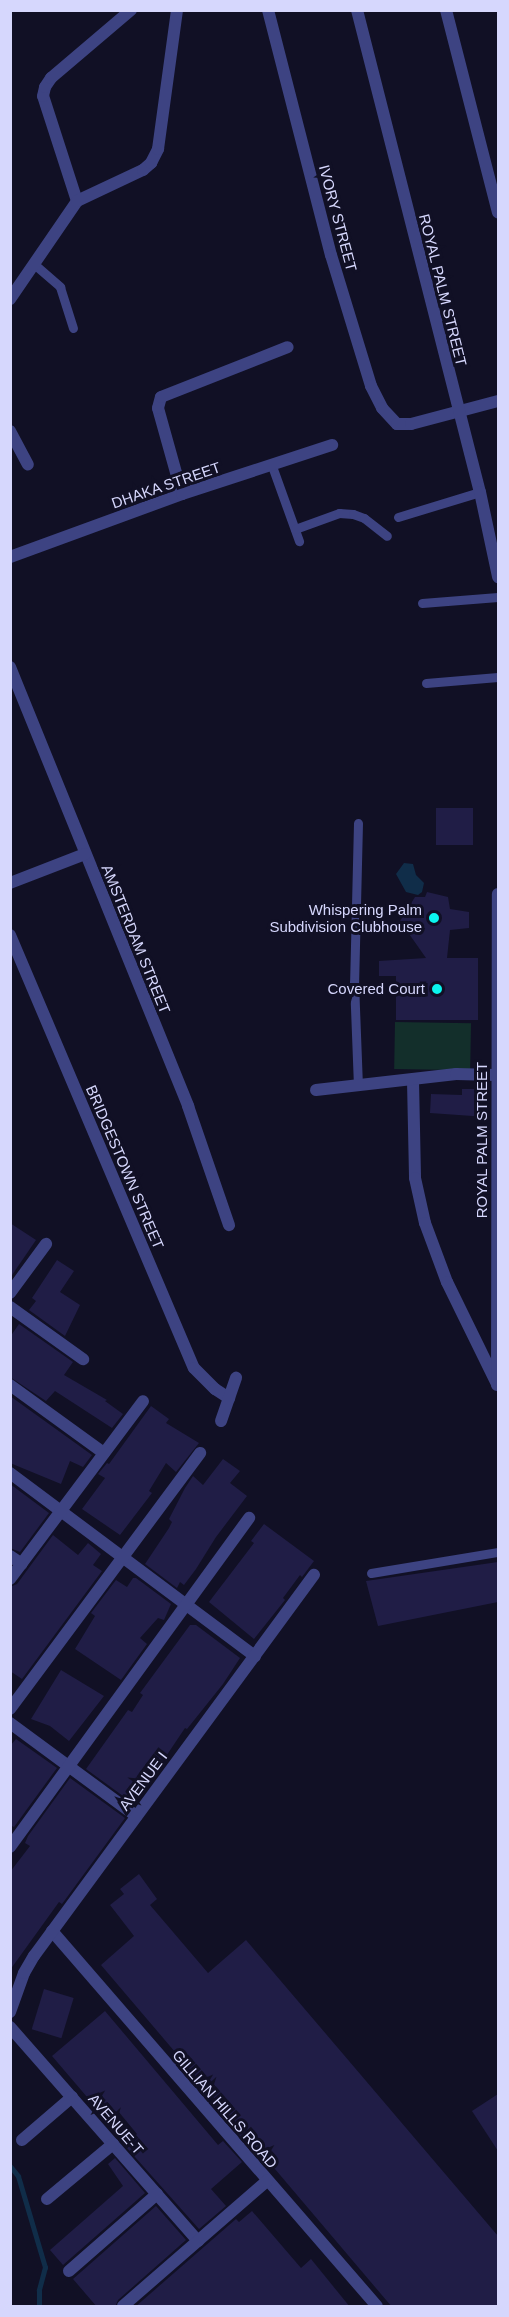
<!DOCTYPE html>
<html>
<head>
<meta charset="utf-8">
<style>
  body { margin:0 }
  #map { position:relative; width:509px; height:2317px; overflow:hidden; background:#111025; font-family:Helvetica,sans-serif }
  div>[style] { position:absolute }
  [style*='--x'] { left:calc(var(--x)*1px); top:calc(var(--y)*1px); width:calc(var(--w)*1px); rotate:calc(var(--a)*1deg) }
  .green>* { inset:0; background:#132f2b; transform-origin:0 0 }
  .water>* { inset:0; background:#102d49 }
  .stream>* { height:5px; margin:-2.5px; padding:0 2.5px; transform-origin:2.5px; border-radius:2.5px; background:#102d49 }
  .building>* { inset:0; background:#201d46; transform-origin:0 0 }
  .service>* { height:9px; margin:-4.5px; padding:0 4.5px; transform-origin:4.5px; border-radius:4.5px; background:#3d4382 }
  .minor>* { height:12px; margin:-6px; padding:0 6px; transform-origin:6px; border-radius:6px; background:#3d4382 }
  .dots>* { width:16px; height:16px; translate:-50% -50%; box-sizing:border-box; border:3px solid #111025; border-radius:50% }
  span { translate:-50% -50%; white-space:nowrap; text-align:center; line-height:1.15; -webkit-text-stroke:6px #111025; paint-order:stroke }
  .street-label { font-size:15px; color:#d6d7fd }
  .poi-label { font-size:15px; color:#d6d7fd }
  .right { translate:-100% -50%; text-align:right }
  .frame { position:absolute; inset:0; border:12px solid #d6d7fd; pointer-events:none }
</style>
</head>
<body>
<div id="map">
  <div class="green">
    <i style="left:395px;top:1022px;width:76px;height:47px;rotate:1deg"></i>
  </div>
  <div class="water">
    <i style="clip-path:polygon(404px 863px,413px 864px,416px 875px,424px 883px,422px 892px,418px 895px,406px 892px,396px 874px)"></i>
  </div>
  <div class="stream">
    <i style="--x:10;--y:2166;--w:13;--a:51"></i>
    <i style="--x:18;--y:2176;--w:95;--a:73.5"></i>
    <i style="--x:45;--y:2267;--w:24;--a:105"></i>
    <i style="--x:39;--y:2290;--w:16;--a:90"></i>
  </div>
  <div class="building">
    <i style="left:436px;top:808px;width:37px;height:37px"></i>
    <i style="clip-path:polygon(427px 892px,448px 897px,450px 909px,469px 912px,469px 928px,450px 930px,447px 958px,478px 958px,478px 1020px,396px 1020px,396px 976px,379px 976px,379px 961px,426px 958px,400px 921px,415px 897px,425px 897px)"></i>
    <i style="clip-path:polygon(462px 1089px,488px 1089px,487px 1117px,430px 1113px,431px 1094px,462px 1095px)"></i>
    <i style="clip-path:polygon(10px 1223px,36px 1240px,10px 1278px)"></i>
    <i style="clip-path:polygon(57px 1260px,74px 1271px,60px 1292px,80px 1305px,65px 1336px,29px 1310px,36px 1301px,32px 1298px)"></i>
    <i style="clip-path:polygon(19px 1324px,73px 1362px,64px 1375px,107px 1400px,105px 1401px,123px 1414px,112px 1428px,55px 1391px,46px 1401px,10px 1377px,10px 1337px)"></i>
    <i style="clip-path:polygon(10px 1396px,92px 1455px,83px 1467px,70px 1461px,61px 1484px,10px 1463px)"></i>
    <i style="clip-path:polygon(151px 1406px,169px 1419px,166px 1423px,199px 1443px,176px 1472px,166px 1463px,149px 1491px,152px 1493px,120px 1535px,82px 1509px,105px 1478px,98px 1474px,107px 1463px,109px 1464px)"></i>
    <i style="clip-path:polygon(223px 1459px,240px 1471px,230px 1483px,247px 1496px,216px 1537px,196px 1569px,184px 1585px,180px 1582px,177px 1588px,145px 1564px,169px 1528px,172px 1522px,169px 1519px,185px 1488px,193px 1476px,203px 1485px)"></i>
    <i style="clip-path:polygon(10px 1484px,49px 1513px,20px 1552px,10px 1548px)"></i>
    <i style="clip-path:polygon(264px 1524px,314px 1561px,302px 1577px,300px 1575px,283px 1598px,285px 1600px,254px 1639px,209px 1602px,254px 1543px,251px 1541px)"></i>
    <i style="clip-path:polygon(53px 1535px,78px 1555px,88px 1543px,101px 1554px,93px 1565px,102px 1571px,22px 1679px,10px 1671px,10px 1587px,17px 1584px)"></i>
    <i style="clip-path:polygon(498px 1562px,498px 1602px,378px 1626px,366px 1581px)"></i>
    <i style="clip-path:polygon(133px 1578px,136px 1578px,171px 1604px,164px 1620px,158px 1618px,140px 1638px,147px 1644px,121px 1680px,75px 1649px,95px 1616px,91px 1613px,116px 1580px,127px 1587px)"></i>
    <i style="clip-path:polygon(190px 1625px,196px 1625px,240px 1658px,223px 1684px,187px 1729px,185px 1728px,134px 1804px,86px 1769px,128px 1710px,132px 1712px,143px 1695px,140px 1693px)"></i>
    <i style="clip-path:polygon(61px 1670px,104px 1696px,69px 1741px,50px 1726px,31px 1719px)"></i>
    <i style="clip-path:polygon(16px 1739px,57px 1768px,14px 1827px,10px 1825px,10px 1746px)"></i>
    <i style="clip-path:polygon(70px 1778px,125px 1818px,62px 1904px,59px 1902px,10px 1970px,10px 1872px,30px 1846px,25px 1843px,28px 1836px)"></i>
    <i style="clip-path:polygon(139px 1874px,157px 1899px,150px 1905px,208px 1973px,246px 1940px,498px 2236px,498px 2307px,392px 2307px,258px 2149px,254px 2152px,234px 2129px,238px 2126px,101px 1965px,134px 1936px,110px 1905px,124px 1894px,120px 1889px)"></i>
    <i style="left:44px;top:1989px;width:31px;height:42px;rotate:17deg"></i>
    <i style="clip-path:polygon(105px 2011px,218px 2145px,223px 2141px,242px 2162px,211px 2189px,226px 2206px,199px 2229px,127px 2148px,135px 2141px,132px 2139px,137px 2134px,118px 2111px,111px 2116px,104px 2107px,99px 2111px,52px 2056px)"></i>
    <i style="clip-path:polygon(498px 2094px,498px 2151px,472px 2111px)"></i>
    <i style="clip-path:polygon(115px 2158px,145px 2193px,63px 2265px,50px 2250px,123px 2186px,108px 2164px)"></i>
    <i style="clip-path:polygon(156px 2206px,186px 2240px,118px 2300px,115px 2307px,97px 2307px,73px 2279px)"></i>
    <i style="clip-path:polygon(252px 2211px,301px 2268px,311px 2259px,350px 2307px,135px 2307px,236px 2219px,239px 2222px)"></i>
  </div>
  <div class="service">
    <i style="--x:34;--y:264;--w:35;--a:41"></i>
    <i style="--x:60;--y:287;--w:43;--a:72.4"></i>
    <i style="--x:272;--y:466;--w:80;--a:70.2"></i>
    <i style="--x:398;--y:517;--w:86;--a:-17"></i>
    <i style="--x:295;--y:529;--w:47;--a:-20"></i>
    <i style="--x:339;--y:513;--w:14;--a:4"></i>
    <i style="--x:353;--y:514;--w:12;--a:20"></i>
    <i style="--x:364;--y:518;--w:29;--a:38"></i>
    <i style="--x:422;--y:603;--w:76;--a:-4.5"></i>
    <i style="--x:426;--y:683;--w:72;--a:-4.8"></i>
    <i style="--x:358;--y:823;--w:159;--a:91.4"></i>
    <i style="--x:354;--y:982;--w:104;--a:87.8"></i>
    <i style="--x:371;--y:1573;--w:129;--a:-9.4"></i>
  </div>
  <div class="minor">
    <i style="--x:268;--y:10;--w:253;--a:75.6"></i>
    <i style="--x:331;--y:255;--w:137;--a:73"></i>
    <i style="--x:371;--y:386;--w:25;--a:63"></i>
    <i style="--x:382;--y:408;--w:22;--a:47"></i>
    <i style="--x:397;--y:424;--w:14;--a:0"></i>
    <i style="--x:411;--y:424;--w:90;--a:-14.8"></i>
    <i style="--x:357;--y:10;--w:497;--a:75.7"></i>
    <i style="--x:480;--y:492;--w:87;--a:78"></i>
    <i style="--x:446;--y:10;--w:209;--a:75.6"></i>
    <i style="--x:77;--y:201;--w:110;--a:-107.9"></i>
    <i style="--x:43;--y:96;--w:9;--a:-77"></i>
    <i style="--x:45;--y:87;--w:11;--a:-56"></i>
    <i style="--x:51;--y:78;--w:105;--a:-40.4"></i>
    <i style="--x:10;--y:299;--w:119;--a:-55.6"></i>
    <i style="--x:77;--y:201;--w:73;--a:-25.2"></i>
    <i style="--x:143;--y:170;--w:11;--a:-41"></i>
    <i style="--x:151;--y:163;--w:16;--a:-63"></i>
    <i style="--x:158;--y:149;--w:140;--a:-82.2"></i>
    <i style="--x:10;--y:431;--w:38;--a:62"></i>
    <i style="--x:182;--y:494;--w:89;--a:-105.6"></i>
    <i style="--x:158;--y:408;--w:11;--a:-75"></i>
    <i style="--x:161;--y:397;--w:136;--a:-21.5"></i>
    <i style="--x:10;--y:557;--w:183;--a:-20.1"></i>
    <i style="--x:182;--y:494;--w:158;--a:-18.1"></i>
    <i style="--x:10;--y:667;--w:474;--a:67.9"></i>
    <i style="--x:188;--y:1106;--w:126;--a:71"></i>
    <i style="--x:10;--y:883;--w:80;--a:-21.1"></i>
    <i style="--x:10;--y:935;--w:470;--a:67"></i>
    <i style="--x:194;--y:1368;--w:30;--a:45"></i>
    <i style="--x:215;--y:1389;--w:17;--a:33"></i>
    <i style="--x:413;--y:1081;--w:97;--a:88.8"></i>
    <i style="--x:415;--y:1178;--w:46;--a:77.5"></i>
    <i style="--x:425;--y:1223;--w:63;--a:69.6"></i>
    <i style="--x:447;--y:1282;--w:114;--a:63.9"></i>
    <i style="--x:316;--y:1090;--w:141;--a:-6.5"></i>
    <i style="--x:456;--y:1074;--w:40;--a:1.4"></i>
    <i style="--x:10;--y:1293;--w:61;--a:-53.7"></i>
    <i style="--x:10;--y:1307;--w:90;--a:35.5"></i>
    <i style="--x:10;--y:1385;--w:116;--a:35.9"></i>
    <i style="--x:497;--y:1385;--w:491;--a:-89.9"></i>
    <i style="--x:221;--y:1421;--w:46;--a:-70.8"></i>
    <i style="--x:10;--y:1473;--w:306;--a:36.8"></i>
    <i style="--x:10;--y:1556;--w:14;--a:34"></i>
    <i style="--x:10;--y:1579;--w:222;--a:-53.2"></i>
    <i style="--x:10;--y:1709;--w:319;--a:-53.4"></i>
    <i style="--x:10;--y:1723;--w:157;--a:36.4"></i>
    <i style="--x:10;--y:1847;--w:407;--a:-54"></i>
    <i style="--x:52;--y:1931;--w:496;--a:49.1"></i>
    <i style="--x:10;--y:2012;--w:41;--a:-70.3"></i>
    <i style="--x:24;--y:1973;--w:20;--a:-60"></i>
    <i style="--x:34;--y:1956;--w:473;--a:-53.7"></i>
    <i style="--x:10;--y:2027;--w:285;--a:48.7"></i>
    <i style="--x:22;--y:2140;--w:66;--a:-40.7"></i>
    <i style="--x:47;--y:2199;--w:86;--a:-39.8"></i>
    <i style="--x:69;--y:2271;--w:117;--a:-41.2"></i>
    <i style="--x:123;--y:2306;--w:191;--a:-41"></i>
  </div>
  <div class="dots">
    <i style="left:434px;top:918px;background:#0bf5ee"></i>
    <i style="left:437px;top:989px;background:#0bf5ee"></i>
  </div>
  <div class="street-label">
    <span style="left:338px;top:218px;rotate:75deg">IVORY STREET</span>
    <span style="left:443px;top:290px;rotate:76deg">ROYAL PALM STREET</span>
    <span style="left:166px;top:485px;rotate:-19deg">DHAKA STREET</span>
    <span style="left:136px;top:939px;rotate:68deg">AMSTERDAM STREET</span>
    <span style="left:482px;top:1140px;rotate:-90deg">ROYAL PALM STREET</span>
    <span style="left:125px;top:1167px;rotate:67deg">BRIDGESTOWN STREET</span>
    <span style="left:143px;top:1781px;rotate:-53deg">AVENUE I</span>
    <span style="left:225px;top:2109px;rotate:49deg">GILLIAN HILLS ROAD</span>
    <span style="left:116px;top:2124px;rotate:49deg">AVENUE-T</span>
  </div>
  <div class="poi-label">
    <span class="right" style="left:422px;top:918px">Whispering Palm<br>Subdivision Clubhouse</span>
    <span class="right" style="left:425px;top:989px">Covered Court</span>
  </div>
  <div class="frame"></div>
</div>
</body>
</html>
